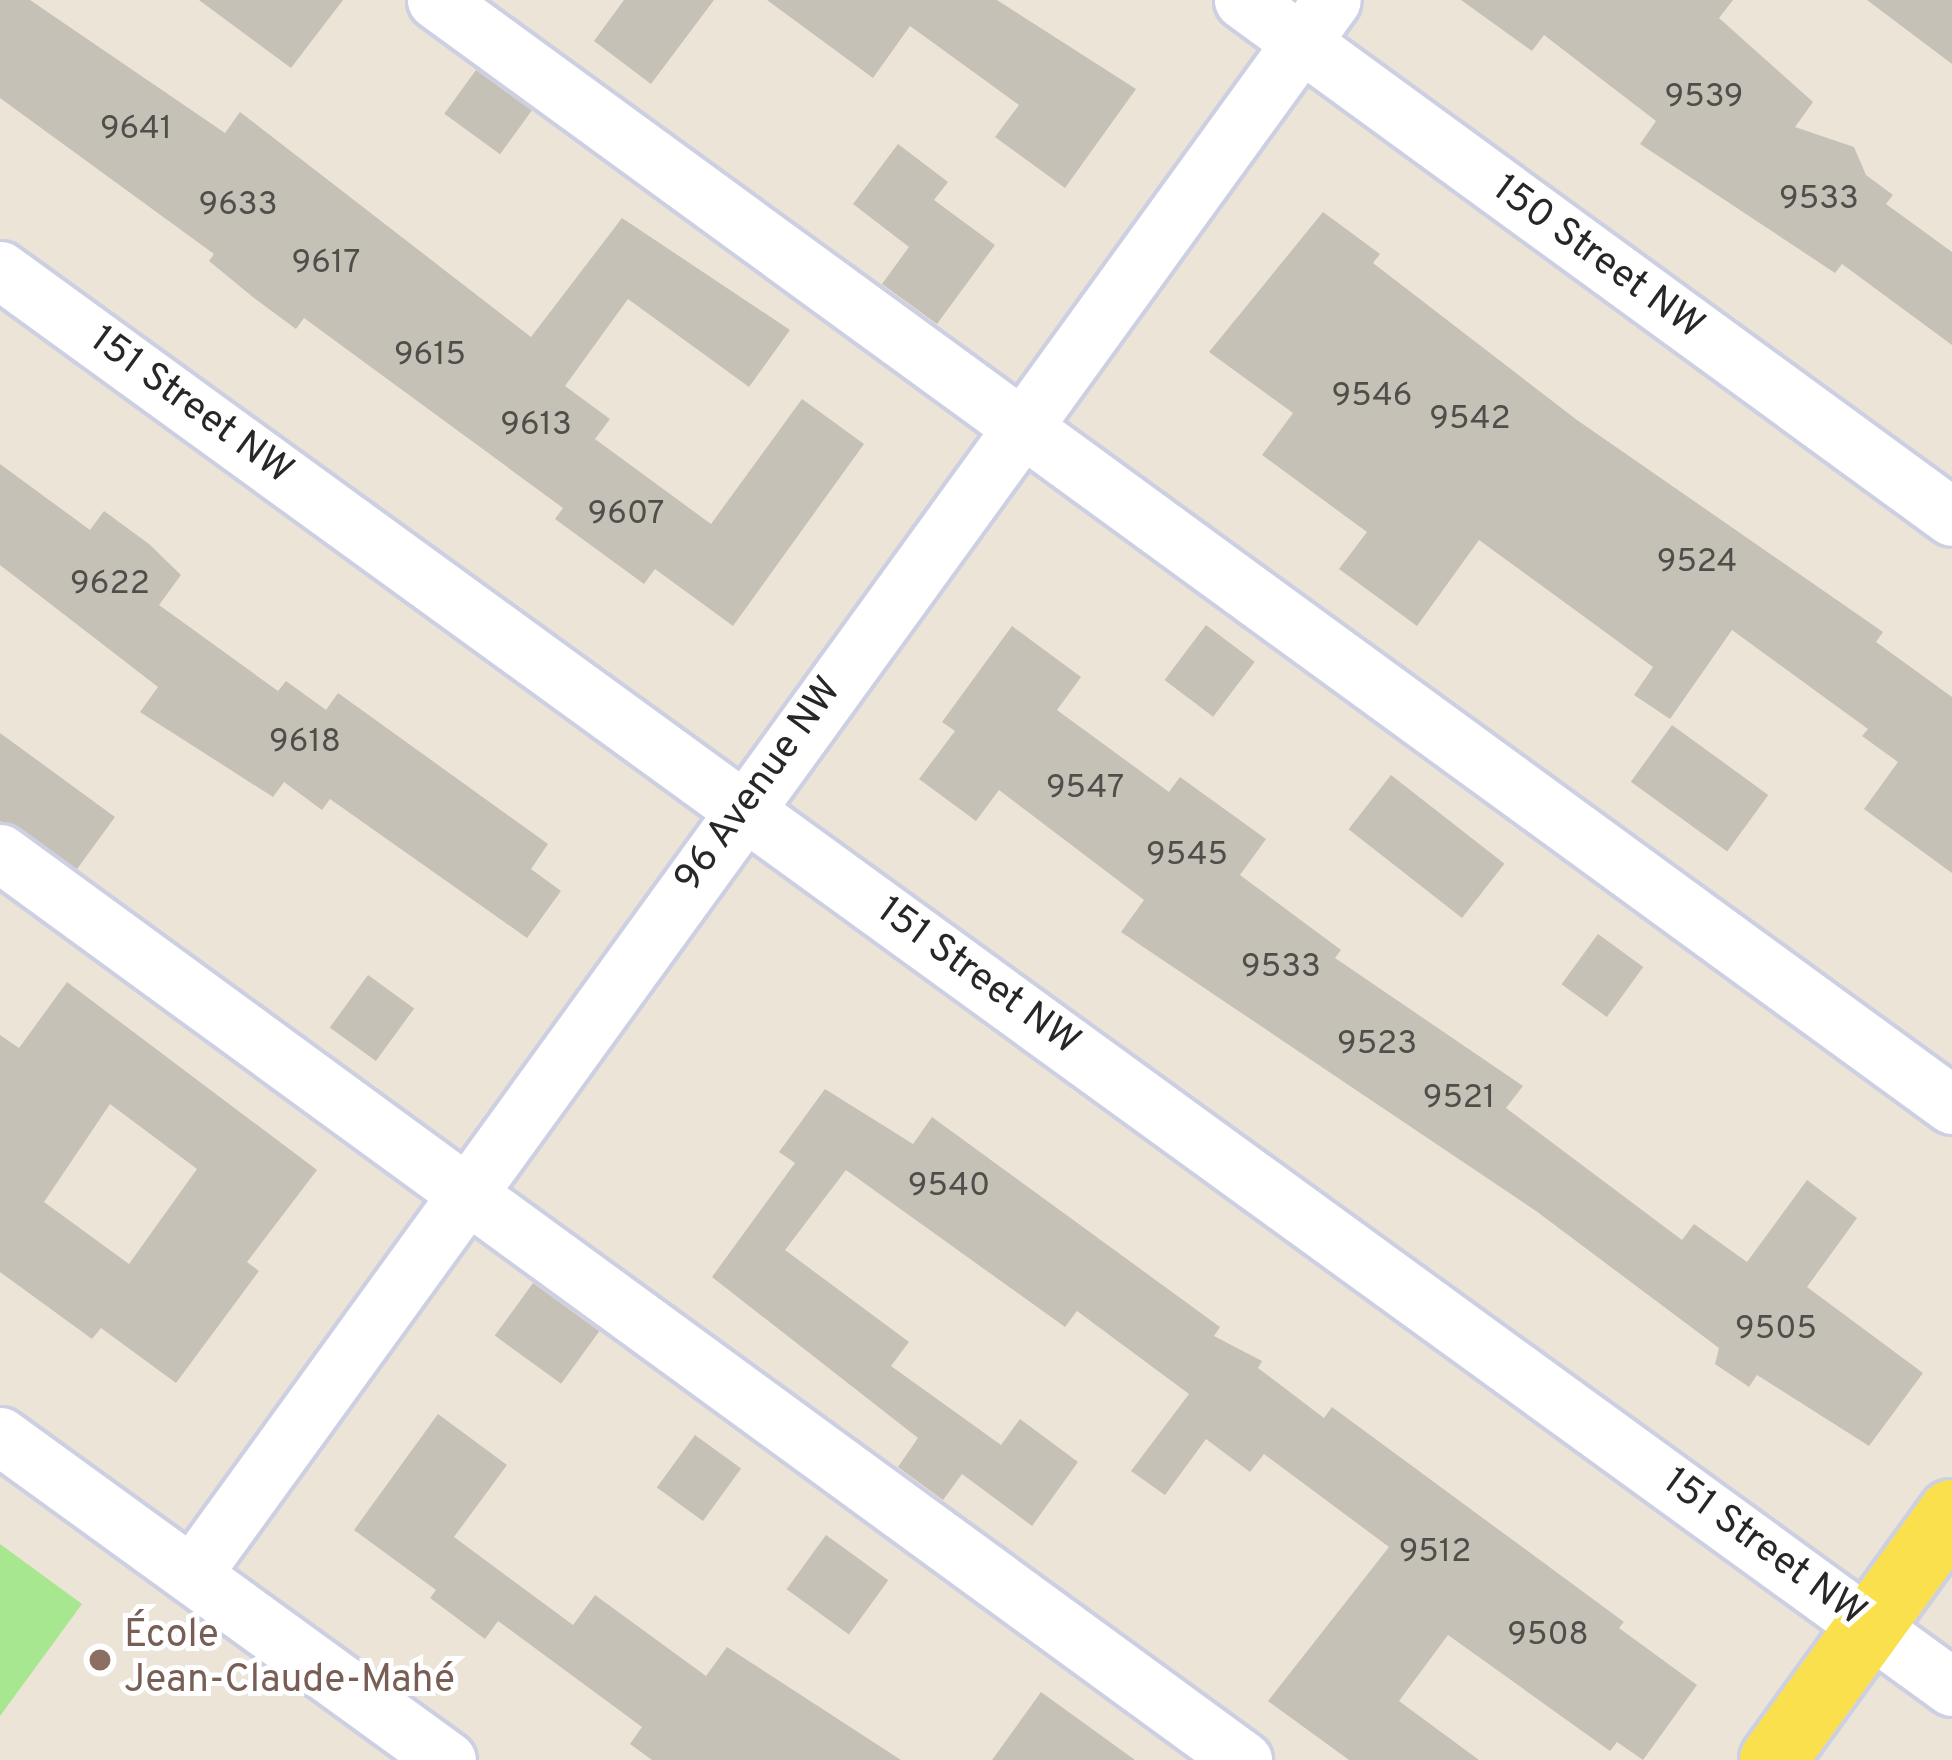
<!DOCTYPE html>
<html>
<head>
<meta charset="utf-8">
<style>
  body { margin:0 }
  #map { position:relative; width:1952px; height:1760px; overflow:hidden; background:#ece4d7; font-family:Overpass,sans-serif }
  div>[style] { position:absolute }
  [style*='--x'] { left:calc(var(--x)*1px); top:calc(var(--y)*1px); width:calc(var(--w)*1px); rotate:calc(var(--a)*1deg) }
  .green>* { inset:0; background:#a6e78f }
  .building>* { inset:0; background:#c6c1b7; transform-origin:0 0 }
  .roads { filter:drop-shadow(3px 0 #cdcfe2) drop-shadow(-3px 0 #cdcfe2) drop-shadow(0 3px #cdcfe2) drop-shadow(0 -3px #cdcfe2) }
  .minor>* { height:57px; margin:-28.5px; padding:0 28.5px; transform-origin:28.5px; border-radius:28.5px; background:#fff }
  .major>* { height:66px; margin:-33px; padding:0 33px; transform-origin:33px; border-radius:33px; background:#fbe04d }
  .dots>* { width:33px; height:33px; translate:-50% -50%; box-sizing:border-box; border:6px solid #fff; border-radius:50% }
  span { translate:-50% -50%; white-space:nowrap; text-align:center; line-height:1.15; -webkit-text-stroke:10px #fff; paint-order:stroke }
  .number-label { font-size:33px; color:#4f4e4b }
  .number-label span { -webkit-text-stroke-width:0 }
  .street-label { font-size:39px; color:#272727 }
  .education-label { font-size:39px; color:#785e54 }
  .left { translate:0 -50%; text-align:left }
</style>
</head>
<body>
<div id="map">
  <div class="green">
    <i style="clip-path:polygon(0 1544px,82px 1604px,0 1716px)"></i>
  </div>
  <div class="building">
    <i style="clip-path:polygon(0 0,30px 0,225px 133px,240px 112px,531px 337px,622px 218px,790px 330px,749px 387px,628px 299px,565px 386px,610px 419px,595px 439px,711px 524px,802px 399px,864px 444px,733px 626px,655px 569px,644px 584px,555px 519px,563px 508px,304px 318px,296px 329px,254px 298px,209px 261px,214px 254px,0 98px)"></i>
    <i style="clip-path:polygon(199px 0,343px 0,291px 68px)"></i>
    <i style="clip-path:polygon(624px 0,714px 0,651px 84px,594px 41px)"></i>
    <i style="clip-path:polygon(767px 0,997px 0,1136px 89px,1065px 188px,995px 137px,1019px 105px,910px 26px,873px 78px)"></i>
    <i style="clip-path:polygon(1461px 0,1733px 0,1719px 18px,1813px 102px,1795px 127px,1854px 147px,1866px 175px,1893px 195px,1886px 204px,1952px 252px,1952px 345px,1842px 264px,1835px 273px,1640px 144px,1656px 121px,1544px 35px,1532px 51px)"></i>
    <i style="clip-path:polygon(1867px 0,1952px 0,1952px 64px)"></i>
    <i style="left:476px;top:70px;width:69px;height:54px;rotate:36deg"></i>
    <i style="clip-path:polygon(898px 144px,948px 182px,934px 200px,995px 245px,937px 324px,882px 284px,909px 247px,853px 204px)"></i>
    <i style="clip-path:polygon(1323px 212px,1380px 254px,1373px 263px,1577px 420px,1883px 632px,1876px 642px,1952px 697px,1952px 873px,1864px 809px,1898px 762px,1862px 736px,1868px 729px,1732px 630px,1670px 719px,1634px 695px,1653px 667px,1479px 540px,1417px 626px,1339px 569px,1367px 532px,1262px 455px,1293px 413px,1209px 352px)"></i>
    <i style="clip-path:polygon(0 464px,90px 530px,104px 511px,149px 544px,181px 575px,159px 605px,278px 691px,286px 681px,326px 710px,338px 693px,548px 844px,531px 869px,561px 891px,527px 938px,330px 799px,322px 810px,284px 782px,273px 797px,140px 712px,158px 687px,0 565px)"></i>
    <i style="left:1206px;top:625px;width:61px;height:69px;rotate:37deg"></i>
    <i style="clip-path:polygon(1012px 626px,1081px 677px,1057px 710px,1169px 792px,1180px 777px,1266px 839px,1240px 875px,1341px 950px,1335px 958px,1523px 1086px,1506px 1108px,1682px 1240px,1694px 1224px,1747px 1262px,1807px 1180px,1857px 1218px,1807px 1287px,1923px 1373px,1869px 1446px,1757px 1375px,1749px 1387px,1715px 1364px,1719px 1348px,1536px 1211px,1121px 932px,1144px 900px,999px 790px,976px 821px,919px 779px,955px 731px,942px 722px)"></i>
    <i style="left:1672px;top:725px;width:119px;height:70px;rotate:36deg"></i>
    <i style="clip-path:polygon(0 733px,115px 817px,77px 869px,0 821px)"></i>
    <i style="left:1391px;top:775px;width:144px;height:69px;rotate:38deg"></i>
    <i style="left:1598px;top:934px;width:56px;height:62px;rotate:36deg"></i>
    <i style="left:368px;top:975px;width:57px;height:65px;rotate:36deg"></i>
    <i style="clip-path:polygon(evenodd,67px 982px,317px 1170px,247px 1262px,259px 1271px,176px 1383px,101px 1328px,92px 1339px,0 1272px,0 1035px,19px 1048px,67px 982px,110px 1104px,197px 1169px,129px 1264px,44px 1202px,110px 1104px)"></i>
    <i style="clip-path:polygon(825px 1089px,913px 1144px,932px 1117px,1220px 1327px,1214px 1336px,1262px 1361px,1258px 1368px,1324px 1418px,1332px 1407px,1624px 1622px,1619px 1628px,1697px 1685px,1643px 1760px,1617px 1742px,1610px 1751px,1448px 1635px,1399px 1701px,1479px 1760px,1349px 1760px,1268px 1701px,1389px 1547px,1264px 1454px,1250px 1472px,1206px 1439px,1165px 1495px,1131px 1471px,1189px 1394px,1077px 1311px,1065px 1327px,846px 1170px,785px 1250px,909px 1342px,891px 1366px,1001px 1445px,1020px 1419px,1078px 1462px,1032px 1526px,962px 1474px,943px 1500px,898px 1467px,918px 1438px,712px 1277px,795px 1163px,779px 1152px)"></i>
    <i style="left:533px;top:1283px;width:82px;height:65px;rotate:36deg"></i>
    <i style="clip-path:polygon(438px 1414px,507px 1465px,454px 1537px,573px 1625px,595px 1595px,706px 1676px,727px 1647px,901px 1760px,652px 1760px,630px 1744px,642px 1727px,498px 1621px,485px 1639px,430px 1598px,436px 1590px,354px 1530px)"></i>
    <i style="left:695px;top:1435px;width:57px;height:65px;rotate:36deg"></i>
    <i style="left:826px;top:1535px;width:77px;height:67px;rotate:36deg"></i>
    <i style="clip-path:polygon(1041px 1692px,1135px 1760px,992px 1760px)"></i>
  </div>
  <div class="roads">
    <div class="minor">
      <i style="--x:436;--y:0;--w:1876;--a:36.09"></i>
      <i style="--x:1243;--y:0;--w:877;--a:36.1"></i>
      <i style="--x:0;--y:270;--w:2412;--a:35.98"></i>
      <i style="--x:0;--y:853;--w:1539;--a:36.12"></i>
      <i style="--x:0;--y:1436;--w:552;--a:35.94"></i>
      <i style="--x:192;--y:1574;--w:1943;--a:-54.09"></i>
    </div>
    <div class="major">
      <i style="--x:1773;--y:1760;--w:305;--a:-54.1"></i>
    </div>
  </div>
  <div class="dots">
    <i style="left:100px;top:1660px;background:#8d6e63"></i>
  </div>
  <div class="number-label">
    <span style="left:1704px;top:99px">9539</span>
    <span style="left:136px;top:131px">9641</span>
    <span style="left:1819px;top:201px">9533</span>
    <span style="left:238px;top:207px">9633</span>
    <span style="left:326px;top:265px">9617</span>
    <span style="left:430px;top:357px">9615</span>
    <span style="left:1372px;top:398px">9546</span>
    <span style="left:1470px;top:421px">9542</span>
    <span style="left:536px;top:427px">9613</span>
    <span style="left:626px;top:516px">9607</span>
    <span style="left:1697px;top:564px">9524</span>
    <span style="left:110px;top:586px">9622</span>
    <span style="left:305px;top:744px">9618</span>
    <span style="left:1085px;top:790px">9547</span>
    <span style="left:1187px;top:857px">9545</span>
    <span style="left:1281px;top:969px">9533</span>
    <span style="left:1377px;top:1046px">9523</span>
    <span style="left:1459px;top:1100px">9521</span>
    <span style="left:949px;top:1188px">9540</span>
    <span style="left:1776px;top:1331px">9505</span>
    <span style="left:1435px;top:1554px">9512</span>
    <span style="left:1548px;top:1637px">9508</span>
  </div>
  <div class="street-label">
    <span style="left:1597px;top:259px;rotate:36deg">150 Street NW</span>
    <span style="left:190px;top:407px;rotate:36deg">151 Street NW</span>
    <span style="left:760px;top:786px;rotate:-54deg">96 Avenue NW</span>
    <span style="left:977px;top:978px;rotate:36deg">151 Street NW</span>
    <span style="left:1763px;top:1549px;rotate:36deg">151 Street NW</span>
  </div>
  <div class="education-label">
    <span class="left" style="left:124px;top:1660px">École<br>Jean-Claude-Mahé</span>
  </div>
</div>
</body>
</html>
